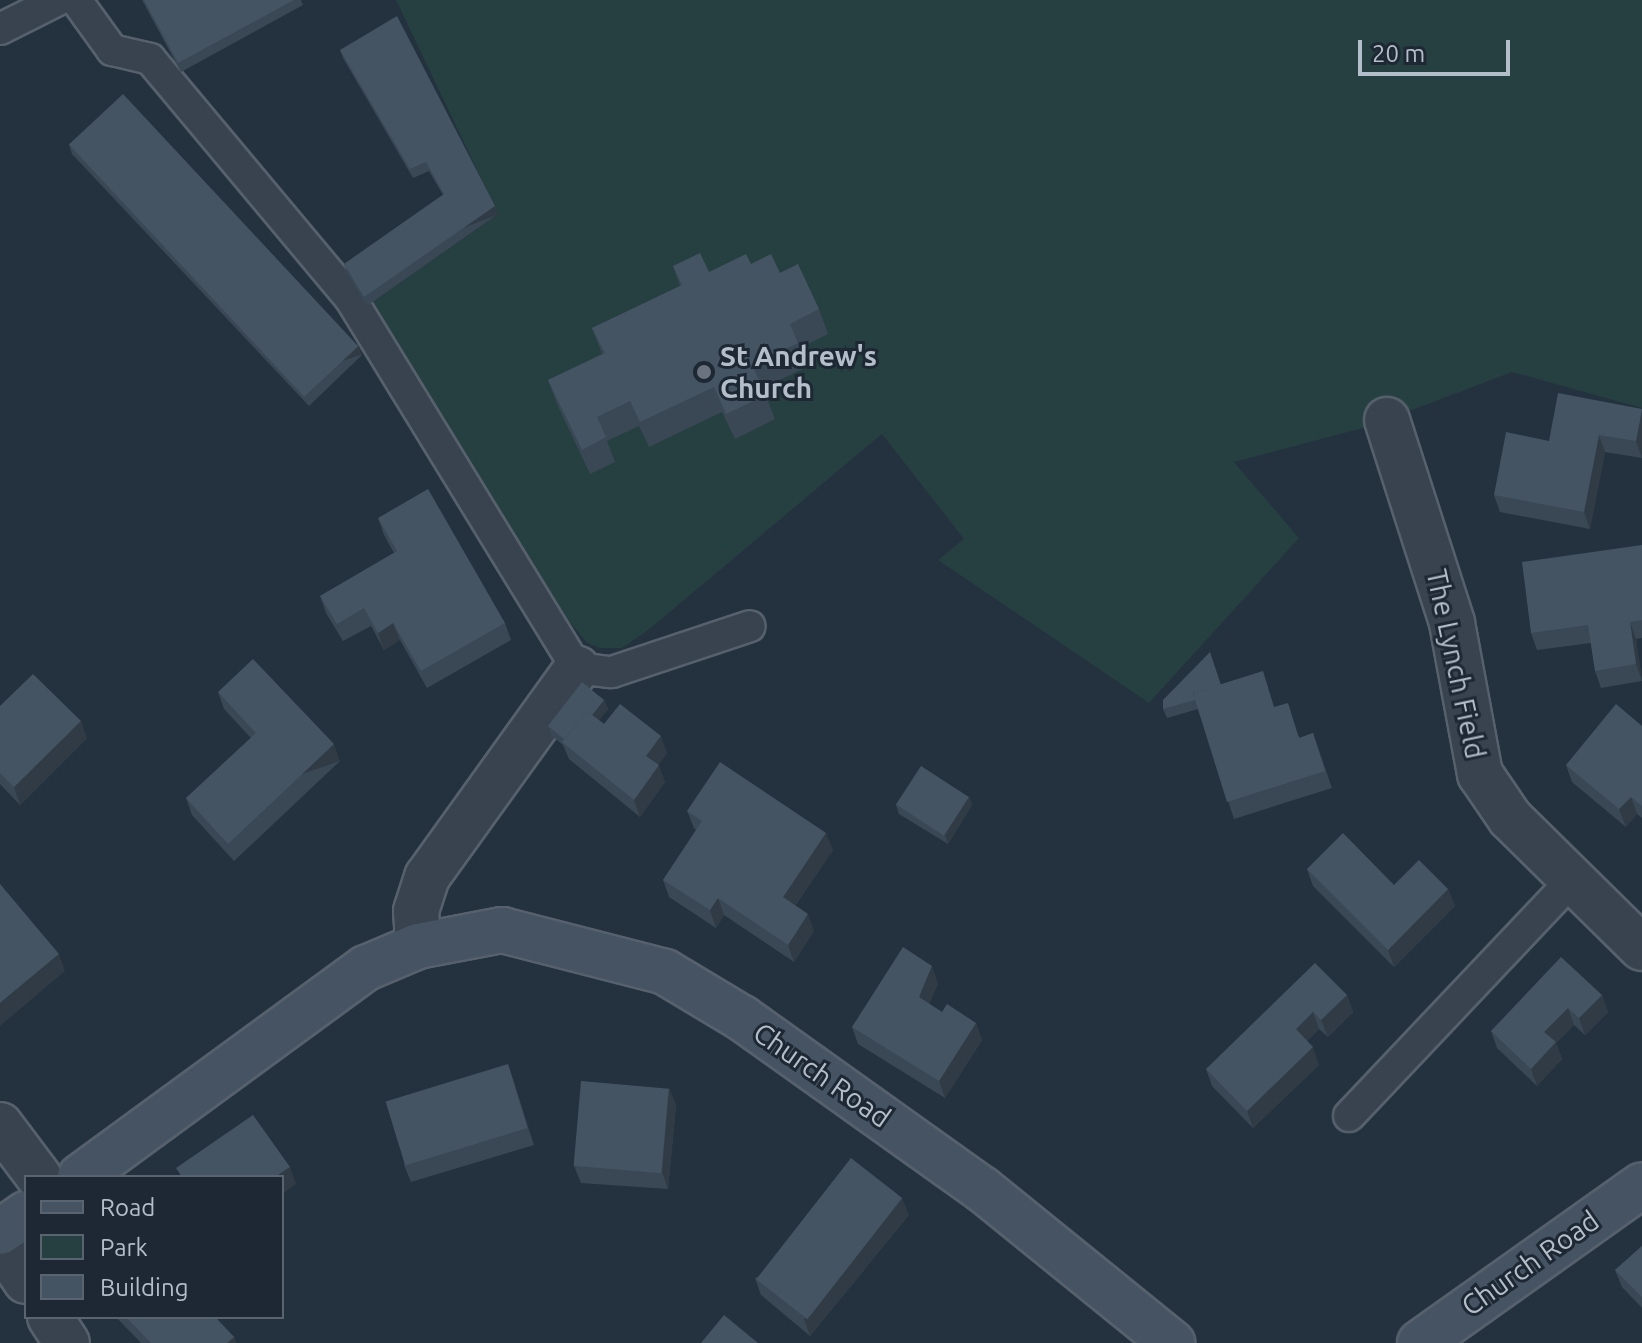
<!DOCTYPE html>
<html>
<head>
<meta charset="utf-8">
<style>
  body { margin:0 }
  #map { position:relative; width:1642px; height:1343px; overflow:hidden; background:#24323f; font-family:Ubuntu,sans-serif }
  div>[style] { position:absolute }
  [style*='--x'] { left:calc(var(--x)*1px); top:calc(var(--y)*1px); width:calc(var(--w)*1px); rotate:calc(var(--a)*1deg) }
  .green>* { inset:0; background:#263f40 }
  .roads { filter:drop-shadow(2px 0 #56616d) drop-shadow(-2px 0 #56616d) drop-shadow(0 2px #56616d) drop-shadow(0 -2px #56616d) }
  .lane>* { height:30px; margin:-15px; padding:0 15px; transform-origin:15px; border-radius:15px; background:#38434f }
  .street>* { height:44px; margin:-22px; padding:0 22px; transform-origin:22px; border-radius:22px; background:#38434f }
  .secondary>* { height:44px; margin:-22px; padding:0 22px; transform-origin:22px; border-radius:22px; background:#465362 }
  .wall>* { inset:0; background:#3a4855 }
  .shaded-wall>* { inset:0; background:#303b45; transform-origin:0 0 }
  .building>* { inset:0; background:#445463; transform-origin:0 0 }
  .dots>* { width:22px; height:22px; translate:-50% -50%; box-sizing:border-box; border:4px solid #1d2834; border-radius:50% }
  span { translate:-50% -50%; white-space:nowrap; text-align:center; line-height:1.15; -webkit-text-stroke:6px #1d2834; paint-order:stroke }
  .poi-label { font-size:28px; color:#b4beca; font-weight:700 }
  .left { translate:0 -50%; text-align:left }
  .street-label { font-size:28px; color:#b4beca }
  .legend { position:absolute; left:24px; top:1175px; width:260px; height:144px; box-sizing:border-box; background:#1d2834; border:2px solid #596470; margin:0; padding:10px 14px; list-style:none; font-size:24px; color:#b4beca }
  .legend li { display:flex; align-items:center; gap:16px; height:40px }
  .legend b { width:40px; border:2px solid #596470 }
  .scale { position:absolute; left:1358px; top:40px; width:152px; height:36px; box-sizing:border-box; border:4px solid #b4beca; border-top:0; padding-left:10px; font-size:24px; line-height:28px; white-space:nowrap; color:#b4beca; -webkit-text-stroke:6px #1d2834; paint-order:stroke }
</style>
</head>
<body>
<div id="map">
  <div class="green">
    <i style="clip-path:polygon(396px 0,1642px 0,1642px 408px,1512px 372px,1367px 427px,1234px 462px,1299px 538px,1149px 703px,938px 560px,964px 539px,882px 434px,647px 631px,622px 648px,600px 648px,587px 643px,569px 621px,367px 306px,498px 214px)"></i>
  </div>
  <div class="roads">
    <div class="lane">
      <i style="--x:76;--y:0;--w:62;--a:54.2"></i>
      <i style="--x:112;--y:50;--w:39;--a:13"></i>
      <i style="--x:150;--y:59;--w:312;--a:50.1"></i>
      <i style="--x:350;--y:298;--w:434;--a:58.5"></i>
      <i style="--x:577;--y:668;--w:35;--a:7"></i>
      <i style="--x:612;--y:672;--w:145;--a:-18.4"></i>
      <i style="--x:0;--y:29;--w:65;--a:-26.6"></i>
      <i style="--x:1349;--y:1116;--w:325;--a:-46.6"></i>
    </div>
    <div class="street">
      <i style="--x:1387;--y:420;--w:213;--a:72.2"></i>
      <i style="--x:1452;--y:623;--w:154;--a:79.5"></i>
      <i style="--x:1480;--y:774;--w:53;--a:55.7"></i>
      <i style="--x:1510;--y:818;--w:185;--a:44.6"></i>
      <i style="--x:418;--y:946;--w:35;--a:-93"></i>
      <i style="--x:416;--y:911;--w:36;--a:-72"></i>
      <i style="--x:427;--y:877;--w:257;--a:-54.3"></i>
      <i style="--x:0;--y:1125;--w:65;--a:53.1"></i>
      <i style="--x:0;--y:1243;--w:46;--a:55.6"></i>
      <i style="--x:50;--y:1317;--w:31;--a:57"></i>
    </div>
    <div class="secondary">
      <i style="--x:80;--y:1177;--w:354;--a:-36.2"></i>
      <i style="--x:366;--y:968;--w:56;--a:-22.9"></i>
      <i style="--x:418;--y:946;--w:86;--a:-10.8"></i>
      <i style="--x:502;--y:930;--w:168;--a:14.4"></i>
      <i style="--x:665;--y:972;--w:90;--a:30.9"></i>
      <i style="--x:742;--y:1018;--w:295;--a:35.5"></i>
      <i style="--x:982;--y:1189;--w:245;--a:39"></i>
      <i style="--x:0;--y:1232;--w:32;--a:-35"></i>
      <i style="--x:1420;--y:1343;--w:272;--a:-35.4"></i>
    </div>
  </div>
  <div class="wall">
    <i style="clip-path:polygon(142px 0,301px 0,303px 5px,181px 72px)"></i>
    <i style="clip-path:polygon(340px 50px,495px 206px,498px 214px,367px 306px,347px 273px,344px 264px,443px 195px,429px 171px,413px 178px,343px 58px)"></i>
    <i style="clip-path:polygon(69px 145px,362px 355px,309px 406px,72px 154px)"></i>
    <i style="clip-path:polygon(751px 264px,780px 273px,819px 309px,828px 334px,800px 348px,807px 367px,763px 388px,775px 419px,735px 439px,722px 412px,649px 447px,639px 426px,607px 441px,615px 462px,590px 474px,557px 404px,548px 380px,602px 354px,592px 328px,680px 286px,673px 266px,709px 272px)"></i>
    <i style="clip-path:polygon(1642px 409px,1642px 458px,1605px 452px,1590px 529px,1500px 512px,1494px 495px,1549px 441px)"></i>
    <i style="clip-path:polygon(378px 518px,505px 623px,511px 640px,427px 688px,400px 640px,384px 650px,371px 626px,343px 641px,326px 613px,320px 596px,394px 553px,384px 535px)"></i>
    <i style="clip-path:polygon(1642px 545px,1642px 638px,1636px 639px,1642px 681px,1601px 688px,1595px 671px,1591px 643px,1537px 650px,1531px 633px)"></i>
    <i style="clip-path:polygon(1221px 685px,1275px 707px,1300px 738px,1313px 733px,1332px 788px,1234px 819px,1198px 709px,1167px 718px,1163px 709px)"></i>
    <i style="clip-path:polygon(218px 692px,340px 761px,234px 861px,192px 815px,186px 798px,251px 738px,224px 709px)"></i>
    <i style="clip-path:polygon(604px 700px,608px 709px,599px 720px,604px 724px,667px 753px,658px 765px,665px 782px,640px 817px,569px 759px,563px 745px,551px 735px,548px 726px)"></i>
    <i style="clip-path:polygon(0 706px,87px 738px,20px 805px,0 784px)"></i>
    <i style="clip-path:polygon(1642px 726px,1642px 818px,1637px 814px,1626px 827px,1572px 782px,1566px 765px)"></i>
    <i style="clip-path:polygon(969px 797px,972px 805px,948px 844px,899px 814px,896px 805px)"></i>
    <i style="clip-path:polygon(687px 811px,833px 850px,795px 906px,814px 931px,794px 962px,724px 915px,716px 928px,669px 897px,663px 880px,696px 830px,694px 828px)"></i>
    <i style="clip-path:polygon(1307px 869px,1394px 885px,1448px 889px,1455px 906px,1394px 967px,1313px 886px)"></i>
    <i style="clip-path:polygon(938px 983px,929px 1004px,942px 1012px,976px 1023px,982px 1040px,945px 1098px,858px 1044px,852px 1027px)"></i>
    <i style="clip-path:polygon(1347px 995px,1353px 1012px,1328px 1037px,1319px 1029px,1307px 1041px,1319px 1065px,1253px 1128px,1212px 1086px,1206px 1069px)"></i>
    <i style="clip-path:polygon(1602px 995px,1608px 1012px,1585px 1035px,1574px 1025px,1556px 1043px,1562px 1059px,1537px 1086px,1497px 1048px,1491px 1031px)"></i>
    <i style="clip-path:polygon(508px 1064px,534px 1145px,411px 1182px,404px 1165px)"></i>
    <i style="clip-path:polygon(669px 1088px,676px 1105px,668px 1189px,581px 1183px,574px 1166px)"></i>
    <i style="clip-path:polygon(909px 1215px,810px 1336px,761px 1295px,755px 1278px)"></i>
    <i style="clip-path:polygon(1642px 1246px,1642px 1308px,1622px 1287px,1615px 1270px)"></i>
    <i style="clip-path:polygon(116px 1317px,215px 1317px,234px 1337px,236px 1343px,141px 1343px)"></i>
  </div>
  <div class="shaded-wall">
    <i style="left:495px;top:206px;width:9px;height:160px;rotate:69deg"></i>
    <i style="left:359px;top:346px;width:9px;height:74px;rotate:72deg"></i>
    <i style="clip-path:polygon(1642px 410px,1642px 458px,1636px 441px)"></i>
    <i style="clip-path:polygon(1599px 435px,1605px 452px,1590px 529px,1584px 512px)"></i>
    <i style="clip-path:polygon(1630px 622px,1636px 639px,1642px 681px,1636px 664px)"></i>
    <i style="clip-path:polygon(393px 623px,400px 640px,384px 650px,378px 633px)"></i>
    <i style="clip-path:polygon(604px 700px,608px 709px,574px 752px,570px 744px)"></i>
    <i style="clip-path:polygon(81px 721px,87px 738px,20px 805px,14px 787px)"></i>
    <i style="clip-path:polygon(661px 736px,667px 753px,652px 773px,646px 756px)"></i>
    <i style="left:334px;top:744px;width:18px;height:146px;rotate:71deg"></i>
    <i style="clip-path:polygon(659px 765px,665px 782px,640px 817px,634px 800px)"></i>
    <i style="clip-path:polygon(969px 797px,972px 805px,948px 844px,945px 835px)"></i>
    <i style="clip-path:polygon(1631px 797px,1637px 814px,1626px 827px,1619px 809px)"></i>
    <i style="clip-path:polygon(826px 833px,833px 850px,789px 914px,783px 897px)"></i>
    <i style="clip-path:polygon(1448px 889px,1455px 906px,1394px 967px,1388px 950px)"></i>
    <i style="clip-path:polygon(718px 898px,724px 915px,716px 928px,710px 910px)"></i>
    <i style="clip-path:polygon(808px 914px,814px 931px,794px 962px,788px 945px)"></i>
    <i style="clip-path:polygon(59px 954px,65px 971px,0 1026px,0 1003px)"></i>
    <i style="clip-path:polygon(932px 966px,938px 983px,925px 1014px,919px 997px)"></i>
    <i style="clip-path:polygon(1347px 995px,1353px 1012px,1328px 1037px,1321px 1020px)"></i>
    <i style="clip-path:polygon(1602px 995px,1608px 1012px,1585px 1035px,1579px 1018px)"></i>
    <i style="clip-path:polygon(1568px 1008px,1574px 1025px,1556px 1043px,1562px 1059px,1537px 1086px,1531px 1069px,1544px 1032px)"></i>
    <i style="clip-path:polygon(1313px 1012px,1319px 1029px,1302px 1046px,1296px 1029px)"></i>
    <i style="clip-path:polygon(976px 1023px,982px 1040px,945px 1098px,939px 1081px)"></i>
    <i style="clip-path:polygon(1313px 1047px,1319px 1065px,1253px 1128px,1247px 1111px)"></i>
    <i style="clip-path:polygon(508px 1064px,514px 1081px,534px 1145px,528px 1128px)"></i>
    <i style="clip-path:polygon(669px 1088px,676px 1105px,668px 1189px,662px 1172px)"></i>
    <i style="clip-path:polygon(290px 1167px,296px 1184px,282px 1194px,282px 1177px,275px 1177px)"></i>
    <i style="clip-path:polygon(902px 1198px,909px 1215px,810px 1336px,804px 1319px)"></i>
    <i style="clip-path:polygon(234px 1337px,236px 1343px,227px 1343px)"></i>
  </div>
  <div class="building">
    <i style="clip-path:polygon(144px 0,294px 0,178px 63px)"></i>
    <i style="clip-path:polygon(397px 16px,495px 206px,364px 297px,344px 264px,444px 194px,426px 162px,410px 169px,340px 50px)"></i>
    <i style="left:123px;top:94px;width:345px;height:74px;rotate:47deg"></i>
    <i style="clip-path:polygon(700px 253px,709px 272px,746px 254px,751px 264px,771px 254px,780px 273px,798px 264px,819px 309px,790px 324px,798px 343px,752px 365px,766px 395px,726px 414px,714px 387px,640px 422px,630px 401px,597px 417px,606px 437px,582px 450px,548px 380px,605px 353px,592px 328px,682px 285px,673px 266px)"></i>
    <i style="clip-path:polygon(1558px 393px,1642px 409px,1636px 441px,1599px 435px,1584px 512px,1494px 495px,1506px 432px,1549px 441px)"></i>
    <i style="clip-path:polygon(428px 489px,505px 623px,421px 671px,393px 623px,378px 633px,364px 608px,337px 624px,320px 596px,397px 551px,378px 518px)"></i>
    <i style="clip-path:polygon(1642px 545px,1642px 620px,1630px 622px,1636px 664px,1595px 671px,1588px 625px,1531px 633px,1522px 562px)"></i>
    <i style="clip-path:polygon(1210px 652px,1221px 685px,1193px 693px,1195px 700px,1163px 709px,1163px 700px)"></i>
    <i style="clip-path:polygon(253px 659px,334px 744px,228px 844px,186px 798px,256px 733px,218px 692px)"></i>
    <i style="clip-path:polygon(1263px 671px,1274px 707px,1288px 703px,1299px 738px,1313px 733px,1325px 771px,1227px 802px,1193px 693px)"></i>
    <i style="clip-path:polygon(33px 674px,81px 721px,14px 787px,0 773px,0 706px)"></i>
    <i style="clip-path:polygon(582px 682px,604px 700px,592px 715px,587px 711px,564px 739px,548px 726px)"></i>
    <i style="clip-path:polygon(620px 704px,661px 736px,646px 756px,659px 765px,634px 800px,562px 742px,587px 711px,604px 724px)"></i>
    <i style="clip-path:polygon(1616px 704px,1642px 726px,1642px 806px,1631px 797px,1619px 809px,1566px 765px)"></i>
    <i style="clip-path:polygon(720px 762px,826px 833px,783px 897px,808px 914px,788px 945px,718px 898px,710px 910px,663px 880px,702px 821px,687px 811px)"></i>
    <i style="left:921px;top:766px;width:57px;height:46px;rotate:33deg"></i>
    <i style="clip-path:polygon(1343px 833px,1394px 885px,1419px 860px,1448px 889px,1388px 950px,1307px 869px)"></i>
    <i style="clip-path:polygon(0 884px,59px 954px,0 1003px)"></i>
    <i style="clip-path:polygon(903px 947px,932px 966px,919px 997px,942px 1012px,947px 1004px,976px 1023px,939px 1081px,852px 1027px)"></i>
    <i style="clip-path:polygon(1561px 957px,1602px 995px,1579px 1018px,1568px 1008px,1544px 1032px,1556px 1042px,1531px 1069px,1491px 1031px)"></i>
    <i style="clip-path:polygon(1315px 963px,1347px 995px,1321px 1020px,1313px 1012px,1296px 1029px,1313px 1047px,1247px 1111px,1206px 1069px)"></i>
    <i style="left:508px;top:1064px;width:67px;height:128px;rotate:73deg"></i>
    <i style="left:581px;top:1081px;width:88px;height:85px;rotate:5deg"></i>
    <i style="clip-path:polygon(253px 1115px,290px 1167px,275px 1177px,182px 1177px,176px 1168px)"></i>
    <i style="left:851px;top:1158px;width:65px;height:154px;rotate:38deg"></i>
    <i style="clip-path:polygon(1642px 1246px,1642px 1297px,1615px 1270px)"></i>
    <i style="clip-path:polygon(724px 1315px,758px 1343px,701px 1343px)"></i>
    <i style="clip-path:polygon(126px 1317px,215px 1317px,234px 1337px,227px 1343px,151px 1343px)"></i>
  </div>
  <div class="dots">
    <i style="left:704px;top:372px;background:#6b7280"></i>
  </div>
  <div class="poi-label">
    <span class="left" style="left:720px;top:372px">St Andrew's<br>Church</span>
  </div>
  <div class="street-label">
    <span style="left:1456px;top:664px;rotate:78deg">The Lynch Field</span>
    <span style="left:822px;top:1075px;rotate:35deg">Church Road</span>
    <span style="left:1530px;top:1263px;rotate:-35deg">Church Road</span>
  </div>
  <ul class="legend">
  <li><b style="height:10px;background:#465362"></b>Road</li>
  <li><b style="height:22px;background:#263f40"></b>Park</li>
  <li><b style="height:22px;background:#445463"></b>Building</li>
  </ul>
  <div class="scale">20 m</div>
</div>
</body>
</html>
